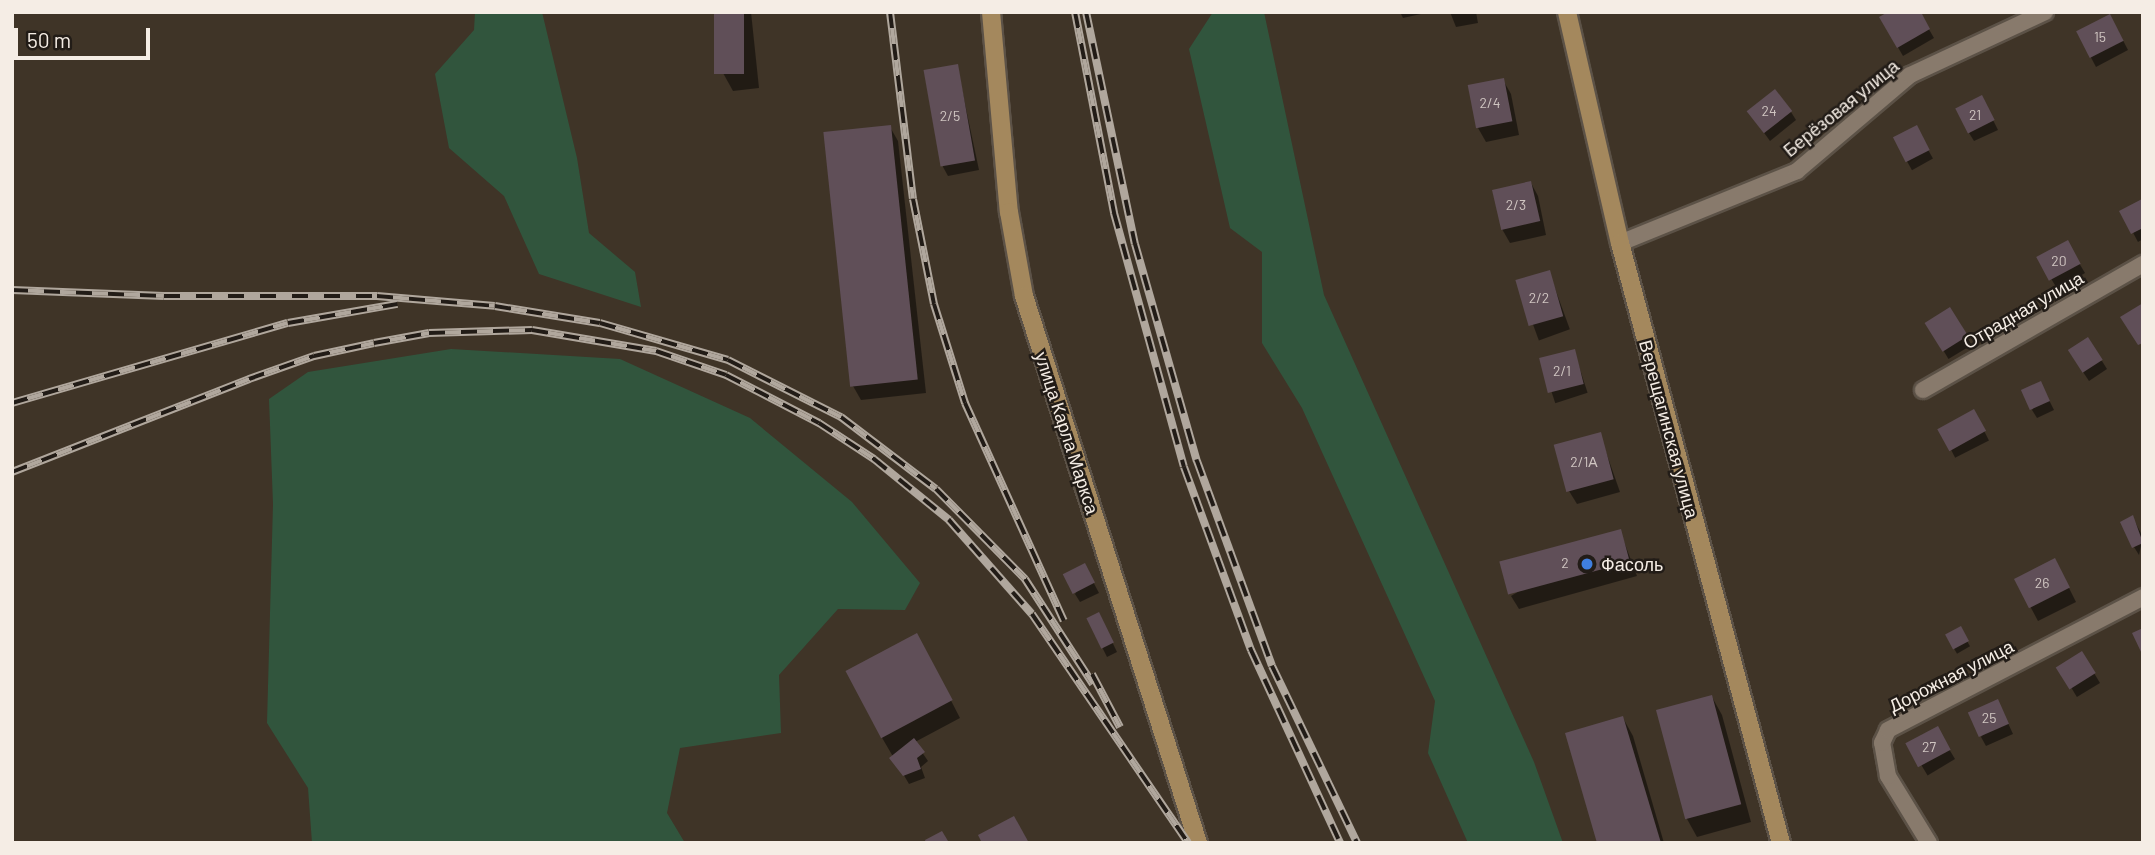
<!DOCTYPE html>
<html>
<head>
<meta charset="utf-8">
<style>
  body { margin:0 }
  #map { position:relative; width:2155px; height:855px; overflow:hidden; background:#3f3427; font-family:Barlow,sans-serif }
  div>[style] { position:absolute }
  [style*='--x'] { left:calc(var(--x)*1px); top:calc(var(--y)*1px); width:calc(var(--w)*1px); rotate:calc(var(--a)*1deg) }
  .green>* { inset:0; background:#31553d }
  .shadow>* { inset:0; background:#0007; transform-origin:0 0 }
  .building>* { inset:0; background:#604f58; transform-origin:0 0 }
  .roads { filter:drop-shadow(2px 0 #5c5247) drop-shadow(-2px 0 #5c5247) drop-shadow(0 2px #5c5247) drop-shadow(0 -2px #5c5247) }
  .street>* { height:16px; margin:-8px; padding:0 8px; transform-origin:8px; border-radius:8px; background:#887a6c }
  .secondary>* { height:18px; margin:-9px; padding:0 9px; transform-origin:9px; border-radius:9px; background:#a4885d }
  .rail>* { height:8px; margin-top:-4px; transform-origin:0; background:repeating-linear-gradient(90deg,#221c17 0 16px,#b0a79d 0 32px); box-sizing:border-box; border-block:2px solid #b0a79d }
  .dots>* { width:19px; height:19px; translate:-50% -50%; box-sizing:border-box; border:4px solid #221c17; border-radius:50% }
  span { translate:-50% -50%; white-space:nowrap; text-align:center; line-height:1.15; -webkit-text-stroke:5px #221c17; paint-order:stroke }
  .number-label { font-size:14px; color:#d0c6c2 }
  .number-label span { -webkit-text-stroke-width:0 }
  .street-label { font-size:18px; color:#f5ede5 }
  .poi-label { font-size:18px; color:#f5ede5 }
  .left { translate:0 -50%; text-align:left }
  .frame { position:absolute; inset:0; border:14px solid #f5ede5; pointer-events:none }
  .scale { position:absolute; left:14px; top:28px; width:136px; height:32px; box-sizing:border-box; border:4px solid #f5ede5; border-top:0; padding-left:9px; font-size:21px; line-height:24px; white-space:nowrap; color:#f5ede5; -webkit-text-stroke:5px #221c17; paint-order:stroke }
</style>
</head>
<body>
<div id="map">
  <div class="green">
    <i style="clip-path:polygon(475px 12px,542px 12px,577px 158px,589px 233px,635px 272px,641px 307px,539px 274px,504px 196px,449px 148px,435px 74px,474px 30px)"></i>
    <i style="clip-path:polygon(1213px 12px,1264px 12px,1324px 295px,1534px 762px,1563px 843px,1468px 843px,1428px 753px,1435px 701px,1302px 408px,1262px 343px,1262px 252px,1230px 228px,1189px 49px)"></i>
    <i style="clip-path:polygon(451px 349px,620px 359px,750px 418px,852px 502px,920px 583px,905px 610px,838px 609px,779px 675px,781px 733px,680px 748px,667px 813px,685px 843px,312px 843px,308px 788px,267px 723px,273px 504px,269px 399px,308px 372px)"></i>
  </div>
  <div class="shadow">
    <i style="clip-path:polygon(716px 12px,751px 12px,759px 88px,733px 91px,723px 73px)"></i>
    <i style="clip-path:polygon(1400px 12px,1430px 12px,1403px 18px)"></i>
    <i style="clip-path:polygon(1450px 12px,1476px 12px,1478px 23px,1456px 27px)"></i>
    <i style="clip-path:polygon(1919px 12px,1934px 38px,1903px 56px,1881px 18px)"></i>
    <i style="clip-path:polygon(2115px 25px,2128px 50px,2096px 67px,2078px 33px)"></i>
    <i style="clip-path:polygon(957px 66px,979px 170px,948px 176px,943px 167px)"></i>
    <i style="clip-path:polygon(1503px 80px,1511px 94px,1519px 135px,1486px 142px,1478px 128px)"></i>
    <i style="clip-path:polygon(1986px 106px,1998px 130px,1974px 141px,1969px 133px)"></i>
    <i style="clip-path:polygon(1749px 112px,1791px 112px,1796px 120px,1770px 141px)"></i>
    <i style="clip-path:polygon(890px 127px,898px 141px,926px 393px,861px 400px,853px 386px)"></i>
    <i style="left:1916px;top:128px;width:35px;height:24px;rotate:61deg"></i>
    <i style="clip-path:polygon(1531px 183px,1538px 196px,1546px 235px,1510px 243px,1502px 229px)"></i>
    <i style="clip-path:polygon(2141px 201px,2143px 239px,2138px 242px,2122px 212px)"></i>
    <i style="left:2067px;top:243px;width:35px;height:32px;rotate:59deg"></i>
    <i style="left:1549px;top:272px;width:61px;height:33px;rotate:70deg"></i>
    <i style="left:1950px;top:309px;width:42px;height:27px;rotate:59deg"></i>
    <i style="left:1574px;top:351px;width:44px;height:34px;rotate:72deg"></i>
    <i style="clip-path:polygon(2075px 360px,2102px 361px,2107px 369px,2089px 381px)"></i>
    <i style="clip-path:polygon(2045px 392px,2054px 410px,2037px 418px,2032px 410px)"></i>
    <i style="left:1974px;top:411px;width:33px;height:38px;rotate:63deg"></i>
    <i style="clip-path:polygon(1600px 435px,1620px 492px,1577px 504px,1569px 491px)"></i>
    <i style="clip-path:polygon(2133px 518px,2143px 537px,2139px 555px,2134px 547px)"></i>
    <i style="clip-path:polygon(1620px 531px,1637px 576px,1519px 609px,1511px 596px)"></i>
    <i style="clip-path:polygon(1089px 574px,1099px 593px,1080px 602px,1075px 594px)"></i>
    <i style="clip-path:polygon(2062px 574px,2076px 602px,2038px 621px,2016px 580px)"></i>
    <i style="clip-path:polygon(1088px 619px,1103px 623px,1117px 652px,1107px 657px)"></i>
    <i style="left:1960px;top:629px;width:20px;height:15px;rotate:60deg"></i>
    <i style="left:2082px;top:653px;width:35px;height:27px;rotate:59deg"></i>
    <i style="clip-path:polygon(927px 654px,960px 718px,915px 742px,928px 761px,921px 767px,925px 778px,909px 784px,881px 736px)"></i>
    <i style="clip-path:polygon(1712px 697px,1722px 715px,1751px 822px,1697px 837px,1687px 819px,1658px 712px)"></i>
    <i style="clip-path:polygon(2002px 710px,2013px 734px,1986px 746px,1981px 737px)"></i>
    <i style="clip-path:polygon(1623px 718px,1633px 736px,1664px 843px,1599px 843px)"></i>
    <i style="left:1937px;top:729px;width:35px;height:32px;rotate:59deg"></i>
  </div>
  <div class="building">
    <i style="left:714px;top:12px;width:30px;height:62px"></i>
    <i style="clip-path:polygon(1888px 12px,1921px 12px,1930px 29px,1897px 48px,1879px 17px)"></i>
    <i style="left:2110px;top:14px;width:30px;height:38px;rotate:63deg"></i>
    <i style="left:958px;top:64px;width:98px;height:35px;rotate:80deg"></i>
    <i style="left:1504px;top:78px;width:44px;height:37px;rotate:79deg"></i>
    <i style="left:1775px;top:89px;width:28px;height:36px;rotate:52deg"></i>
    <i style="left:1982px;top:95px;width:28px;height:30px;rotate:63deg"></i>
    <i style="left:891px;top:125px;width:256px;height:68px;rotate:84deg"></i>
    <i style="left:1917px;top:125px;width:28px;height:27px;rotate:63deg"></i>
    <i style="left:1531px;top:181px;width:41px;height:40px;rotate:77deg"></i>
    <i style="clip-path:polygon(2142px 199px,2143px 228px,2131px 234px,2119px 211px)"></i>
    <i style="left:2068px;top:240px;width:27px;height:36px;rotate:62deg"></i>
    <i style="left:1550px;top:270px;width:48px;height:36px;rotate:74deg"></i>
    <i style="clip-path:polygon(2143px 303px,2143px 343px,2138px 345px,2120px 317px)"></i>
    <i style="left:1950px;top:307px;width:34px;height:30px;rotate:58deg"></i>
    <i style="left:2088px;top:337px;width:27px;height:24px;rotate:57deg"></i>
    <i style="left:1575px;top:349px;width:36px;height:37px;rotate:76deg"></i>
    <i style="left:2041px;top:381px;width:22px;height:22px;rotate:66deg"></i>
    <i style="left:1974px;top:409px;width:25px;height:42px;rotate:61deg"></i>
    <i style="left:1601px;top:432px;width:49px;height:49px;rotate:75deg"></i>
    <i style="clip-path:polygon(2133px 515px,2143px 543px,2132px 548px,2120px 522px)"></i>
    <i style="left:1621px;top:529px;width:34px;height:126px;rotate:75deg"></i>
    <i style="left:2055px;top:558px;width:33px;height:46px;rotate:63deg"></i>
    <i style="left:1085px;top:563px;width:22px;height:25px;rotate:63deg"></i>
    <i style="left:1099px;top:612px;width:34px;height:14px;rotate:64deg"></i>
    <i style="left:1961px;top:626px;width:17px;height:18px;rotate:62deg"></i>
    <i style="clip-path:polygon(2143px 628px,2143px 656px,2132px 633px)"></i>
    <i style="left:917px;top:633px;width:76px;height:81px;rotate:62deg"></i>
    <i style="left:2082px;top:651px;width:26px;height:31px;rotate:58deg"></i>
    <i style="left:1712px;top:695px;width:113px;height:58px;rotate:75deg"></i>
    <i style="left:1998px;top:699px;width:27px;height:33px;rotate:66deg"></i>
    <i style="clip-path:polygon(1623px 716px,1661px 843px,1597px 843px,1565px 733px)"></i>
    <i style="left:1938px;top:726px;width:27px;height:37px;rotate:62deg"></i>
    <i style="clip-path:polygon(914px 738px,925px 752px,917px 758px,921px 769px,903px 776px,889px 758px)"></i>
    <i style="clip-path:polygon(1014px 816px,1029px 843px,982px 843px,978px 835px)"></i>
    <i style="clip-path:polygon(942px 831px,948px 841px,926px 843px,925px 840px)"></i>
  </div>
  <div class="roads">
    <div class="street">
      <i style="--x:1620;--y:243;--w:191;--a:-22.1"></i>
      <i style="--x:1797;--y:171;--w:148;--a:-40.3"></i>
      <i style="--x:1910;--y:75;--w:149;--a:-25"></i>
      <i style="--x:1923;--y:390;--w:254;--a:-29.8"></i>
      <i style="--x:1929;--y:843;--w:79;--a:-121.5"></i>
      <i style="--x:1888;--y:776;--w:34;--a:-100"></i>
      <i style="--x:1882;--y:743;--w:14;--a:-65"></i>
      <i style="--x:1888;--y:730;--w:288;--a:-27.5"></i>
    </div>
    <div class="secondary">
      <i style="--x:991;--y:12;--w:201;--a:84.9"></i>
      <i style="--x:1009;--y:212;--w:85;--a:79.9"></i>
      <i style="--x:1024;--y:296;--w:574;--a:72.35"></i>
      <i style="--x:1567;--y:12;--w:237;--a:77.1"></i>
      <i style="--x:1620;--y:243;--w:621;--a:74.98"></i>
    </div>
  </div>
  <div class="rail">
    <i style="--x:890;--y:12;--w:188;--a:83"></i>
    <i style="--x:913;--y:199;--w:107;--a:78.7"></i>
    <i style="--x:934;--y:304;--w:104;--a:72.6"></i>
    <i style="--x:965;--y:403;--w:239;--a:65.6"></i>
    <i style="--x:1075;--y:12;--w:205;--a:79"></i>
    <i style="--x:1114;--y:213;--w:263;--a:74.6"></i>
    <i style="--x:1184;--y:467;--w:195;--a:69.9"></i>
    <i style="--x:1251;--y:650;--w:213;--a:65.2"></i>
    <i style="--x:1086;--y:12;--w:237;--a:78.1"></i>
    <i style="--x:1135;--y:244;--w:226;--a:74.1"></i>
    <i style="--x:1197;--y:461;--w:218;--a:69.9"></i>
    <i style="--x:1272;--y:666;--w:196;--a:64.3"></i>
    <i style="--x:12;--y:290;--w:152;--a:2.3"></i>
    <i style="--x:164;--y:296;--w:213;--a:0"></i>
    <i style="--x:377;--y:296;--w:118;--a:4.8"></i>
    <i style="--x:495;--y:306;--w:106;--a:9.2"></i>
    <i style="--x:600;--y:323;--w:133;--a:16.1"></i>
    <i style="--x:728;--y:360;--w:127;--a:26.8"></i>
    <i style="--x:841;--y:417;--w:119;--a:37.2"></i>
    <i style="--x:936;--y:489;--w:127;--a:45.3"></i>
    <i style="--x:1025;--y:579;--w:125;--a:57.1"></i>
    <i style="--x:12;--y:403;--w:287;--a:-16.2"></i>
    <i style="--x:288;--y:323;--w:111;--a:-9.9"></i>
    <i style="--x:12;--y:472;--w:255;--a:-21.4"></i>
    <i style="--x:249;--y:379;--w:69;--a:-19.5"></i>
    <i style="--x:314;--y:356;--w:61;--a:-12.2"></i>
    <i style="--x:374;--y:343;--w:56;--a:-10.3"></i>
    <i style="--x:429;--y:333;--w:103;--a:-1.7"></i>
    <i style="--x:532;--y:330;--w:126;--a:9.6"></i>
    <i style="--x:656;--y:351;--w:74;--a:18.9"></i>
    <i style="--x:726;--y:375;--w:105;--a:27.3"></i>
    <i style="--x:819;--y:423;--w:66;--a:33.2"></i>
    <i style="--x:874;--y:459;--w:97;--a:39.1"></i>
    <i style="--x:949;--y:520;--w:125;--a:48.6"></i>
    <i style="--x:1032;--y:614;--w:277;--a:55.7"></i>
    <i style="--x:1092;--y:674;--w:60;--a:62.2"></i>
  </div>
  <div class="dots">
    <i style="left:1587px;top:564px;background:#3f7fe0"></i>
  </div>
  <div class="number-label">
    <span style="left:2100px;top:37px">15</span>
    <span style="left:1490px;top:103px">2/4</span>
    <span style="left:1769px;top:111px">24</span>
    <span style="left:1975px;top:115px">21</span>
    <span style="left:950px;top:116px">2/5</span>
    <span style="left:1516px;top:205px">2/3</span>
    <span style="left:2059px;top:261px">20</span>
    <span style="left:1539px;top:298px">2/2</span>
    <span style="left:1562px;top:371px">2/1</span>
    <span style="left:1584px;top:462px">2/1А</span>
    <span style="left:1565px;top:563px">2</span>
    <span style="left:2042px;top:583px">26</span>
    <span style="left:1989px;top:718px">25</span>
    <span style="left:1929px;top:747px">27</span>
  </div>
  <div class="street-label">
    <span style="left:1841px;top:108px;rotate:-39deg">Берёзовая улица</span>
    <span style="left:2023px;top:310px;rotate:-30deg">Отрадная улица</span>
    <span style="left:1669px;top:429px;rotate:75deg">Верещагинская улица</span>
    <span style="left:1067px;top:433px;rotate:72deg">улица Карла Маркса</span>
    <span style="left:1951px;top:676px;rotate:-27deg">Дорожная улица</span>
  </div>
  <div class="poi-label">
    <span class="left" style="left:1601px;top:564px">Фасоль</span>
  </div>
  <div class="frame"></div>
  <div class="scale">50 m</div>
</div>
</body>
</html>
